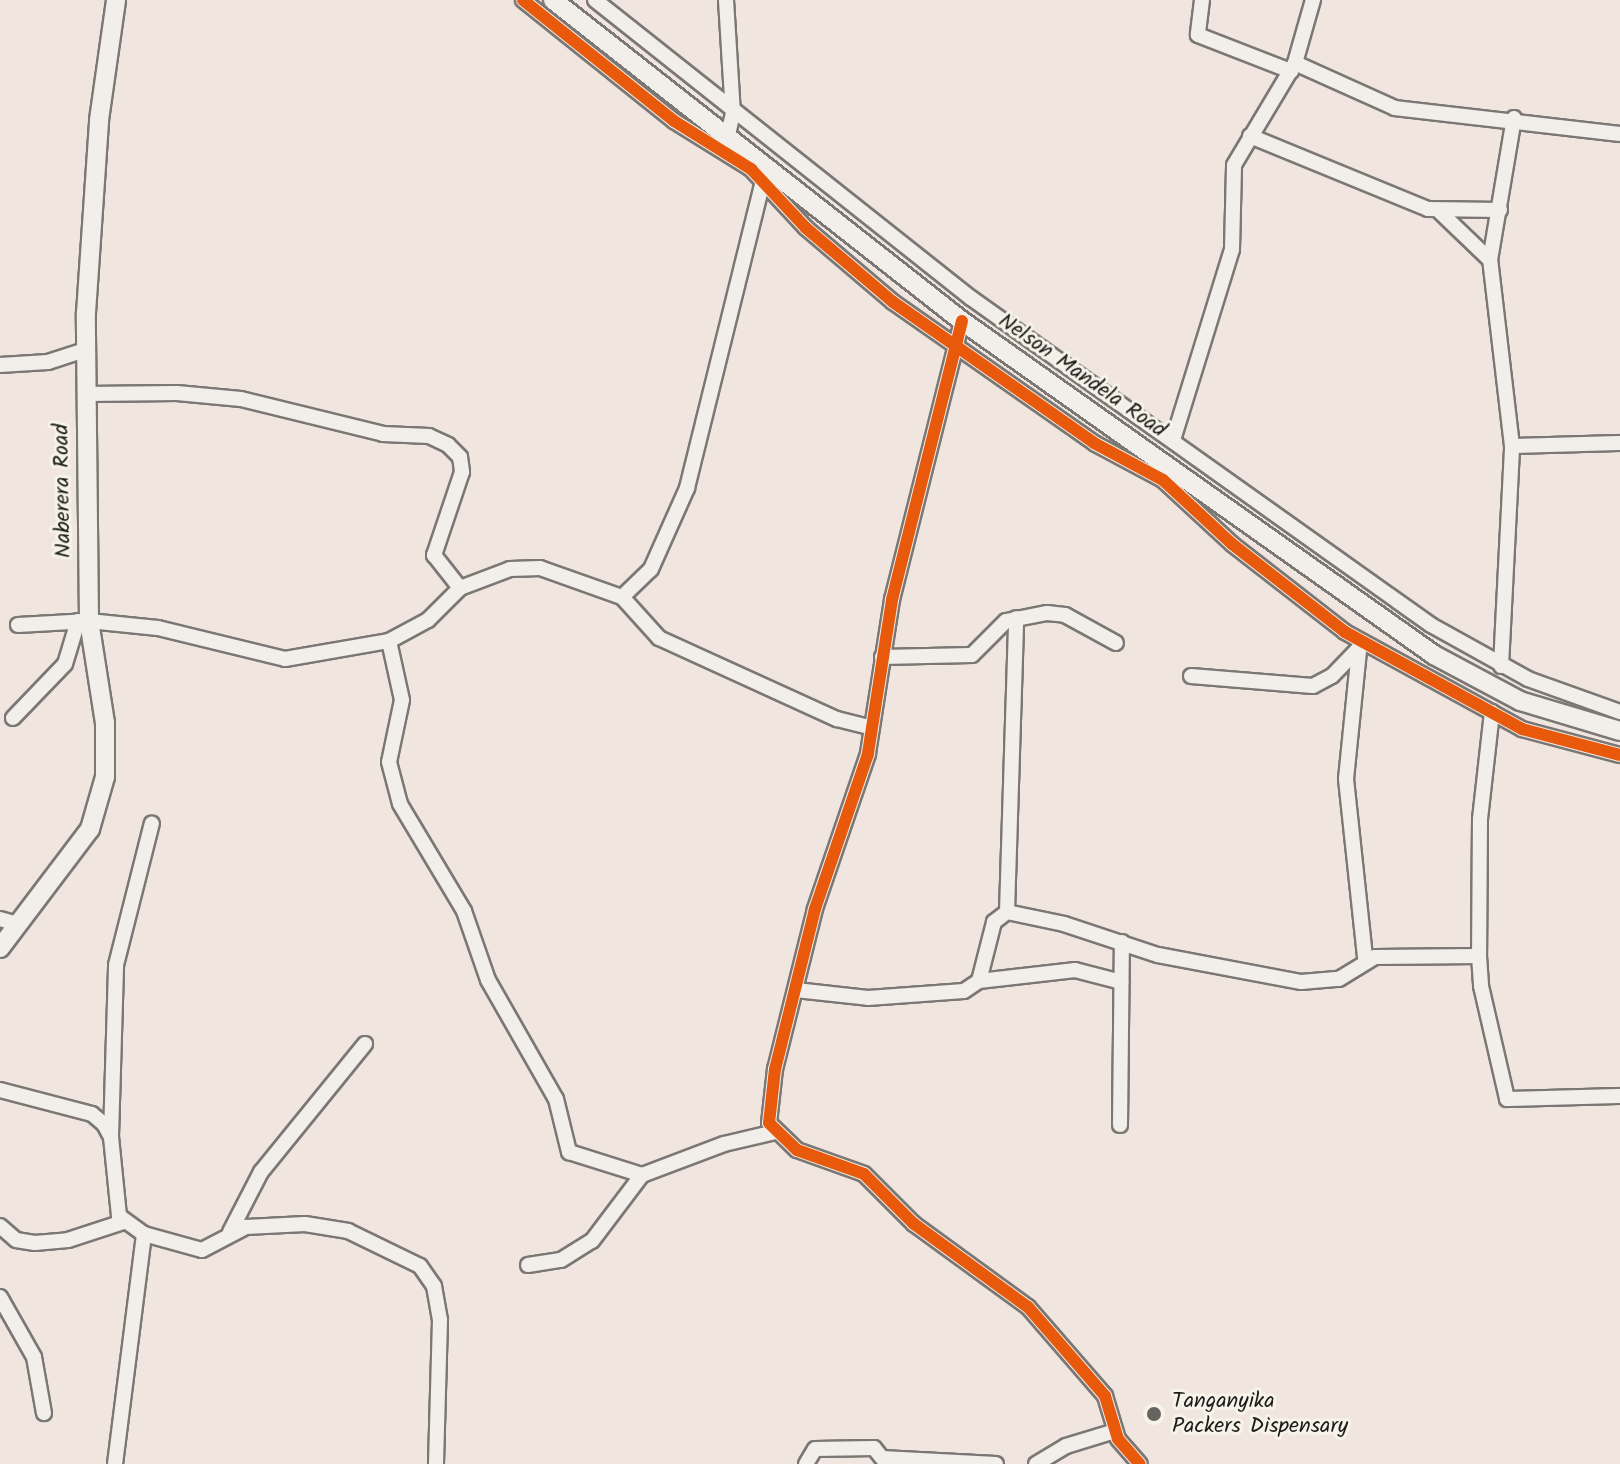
<!DOCTYPE html>
<html>
<head>
<meta charset="utf-8">
<style>
  body { margin:0 }
  #map { position:relative; width:1620px; height:1464px; overflow:hidden; background:#f0e6df; font-family:Kalam,sans-serif }
  div>[style] { position:absolute }
  [style*='--x'] { left:calc(var(--x)*1px); top:calc(var(--y)*1px); width:calc(var(--w)*1px); rotate:calc(var(--a)*1deg) }
  .roads { filter:drop-shadow(2px 0 #7b7774) drop-shadow(-2px 0 #7b7774) drop-shadow(0 2px #7b7774) drop-shadow(0 -2px #7b7774) }
  .street>* { height:14px; margin:-7px; padding:0 7px; transform-origin:7px; border-radius:7px; background:#f2efeb }
  .secondary>* { height:18px; margin:-9px; padding:0 9px; transform-origin:9px; border-radius:9px; background:#f2efeb }
  .cycleway>* { height:12px; margin:-6px; padding:0 6px; transform-origin:6px; border-radius:6px; background:#e8590c }
  .dots>* { width:22px; height:22px; translate:-50% -50%; box-sizing:border-box; border:4px solid #f7f3e8; border-radius:50% }
  span { translate:-50% -50%; white-space:nowrap; text-align:center; line-height:1.15; -webkit-text-stroke:6px #f7f3e8; paint-order:stroke }
  .street-label { font-size:22px; color:#1c1c1c }
  .poi-label { font-size:22px; color:#1c1c1c }
  .left { translate:0 -50%; text-align:left }
</style>
</head>
<body>
<div id="map">
  <div class="roads">
    <div class="street">
      <i style="--x:523;--y:0;--w:193;--a:38.7"></i>
      <i style="--x:674;--y:121;--w:91;--a:31.9"></i>
      <i style="--x:751;--y:169;--w:81;--a:47"></i>
      <i style="--x:806;--y:228;--w:114;--a:40.4"></i>
      <i style="--x:893;--y:302;--w:246;--a:35"></i>
      <i style="--x:1094;--y:443;--w:78;--a:28.2"></i>
      <i style="--x:1163;--y:480;--w:94;--a:42.8"></i>
      <i style="--x:1232;--y:544;--w:143;--a:37.9"></i>
      <i style="--x:1345;--y:632;--w:202;--a:28.7"></i>
      <i style="--x:1522;--y:729;--w:101;--a:14.9"></i>
      <i style="--x:595;--y:0;--w:480;--a:38.4"></i>
      <i style="--x:971;--y:298;--w:564;--a:35.41"></i>
      <i style="--x:1431;--y:625;--w:111;--a:29.1"></i>
      <i style="--x:1528;--y:679;--w:98;--a:19.7"></i>
      <i style="--x:726;--y:0;--w:113;--a:86.5"></i>
      <i style="--x:733;--y:113;--w:26;--a:103"></i>
      <i style="--x:1202;--y:0;--w:35;--a:97"></i>
      <i style="--x:1198;--y:35;--w:100;--a:21.2"></i>
      <i style="--x:1295;--y:63;--w:110;--a:24.2"></i>
      <i style="--x:1395;--y:108;--w:226;--a:6.6"></i>
      <i style="--x:1250;--y:136;--w:192;--a:22.3"></i>
      <i style="--x:1428;--y:209;--w:72;--a:0.8"></i>
      <i style="--x:1440;--y:212;--w:69;--a:43.8"></i>
      <i style="--x:962;--y:321;--w:288;--a:104.1"></i>
      <i style="--x:892;--y:600;--w:156;--a:98.9"></i>
      <i style="--x:868;--y:754;--w:164;--a:108.9"></i>
      <i style="--x:815;--y:909;--w:165;--a:104"></i>
      <i style="--x:775;--y:1069;--w:54;--a:96.3"></i>
      <i style="--x:769;--y:1123;--w:39;--a:44"></i>
      <i style="--x:797;--y:1150;--w:71;--a:19.7"></i>
      <i style="--x:864;--y:1174;--w:71;--a:45"></i>
      <i style="--x:914;--y:1224;--w:141;--a:36.1"></i>
      <i style="--x:1028;--y:1307;--w:118;--a:49.1"></i>
      <i style="--x:1105;--y:1396;--w:45;--a:73.2"></i>
      <i style="--x:1118;--y:1439;--w:33;--a:49"></i>
      <i style="--x:0;--y:365;--w:48;--a:-3.6"></i>
      <i style="--x:48;--y:362;--w:40;--a:-18"></i>
      <i style="--x:86;--y:394;--w:91;--a:-0.6"></i>
      <i style="--x:177;--y:393;--w:64;--a:5.4"></i>
      <i style="--x:241;--y:399;--w:146;--a:13.8"></i>
      <i style="--x:383;--y:434;--w:46;--a:2.5"></i>
      <i style="--x:429;--y:436;--w:21;--a:25"></i>
      <i style="--x:448;--y:445;--w:17;--a:45"></i>
      <i style="--x:460;--y:457;--w:15;--a:82"></i>
      <i style="--x:462;--y:472;--w:88;--a:108.6"></i>
      <i style="--x:434;--y:555;--w:42;--a:51.8"></i>
      <i style="--x:1173;--y:440;--w:200;--a:-72.8"></i>
      <i style="--x:1232;--y:249;--w:84;--a:-88.6"></i>
      <i style="--x:1234;--y:165;--w:119;--a:-59.1"></i>
      <i style="--x:1295;--y:63;--w:66;--a:-74.1"></i>
      <i style="--x:1512;--y:446;--w:108;--a:-1.6"></i>
      <i style="--x:622;--y:597;--w:55;--a:47.9"></i>
      <i style="--x:659;--y:638;--w:196;--a:24.5"></i>
      <i style="--x:837;--y:719;--w:36;--a:14"></i>
      <i style="--x:18;--y:625;--w:71;--a:-3.2"></i>
      <i style="--x:89;--y:621;--w:69;--a:5.8"></i>
      <i style="--x:158;--y:628;--w:131;--a:13.7"></i>
      <i style="--x:285;--y:659;--w:106;--a:-9.8"></i>
      <i style="--x:389;--y:641;--w:44;--a:-28.3"></i>
      <i style="--x:428;--y:620;--w:45;--a:-45"></i>
      <i style="--x:460;--y:588;--w:53;--a:-20.8"></i>
      <i style="--x:510;--y:569;--w:30;--a:-2"></i>
      <i style="--x:540;--y:568;--w:87;--a:19.5"></i>
      <i style="--x:622;--y:597;--w:40;--a:-44"></i>
      <i style="--x:651;--y:569;--w:89;--a:-66"></i>
      <i style="--x:687;--y:488;--w:316;--a:-76.1"></i>
      <i style="--x:389;--y:641;--w:60;--a:77.6"></i>
      <i style="--x:402;--y:700;--w:63;--a:101.8"></i>
      <i style="--x:389;--y:762;--w:43;--a:75.3"></i>
      <i style="--x:400;--y:804;--w:125;--a:59.1"></i>
      <i style="--x:464;--y:911;--w:73;--a:70.8"></i>
      <i style="--x:488;--y:980;--w:137;--a:60.3"></i>
      <i style="--x:556;--y:1099;--w:55;--a:76.2"></i>
      <i style="--x:569;--y:1152;--w:77;--a:17.5"></i>
      <i style="--x:642;--y:1175;--w:88;--a:-20.7"></i>
      <i style="--x:724;--y:1144;--w:52;--a:-13.2"></i>
      <i style="--x:1360;--y:641;--w:139;--a:95.8"></i>
      <i style="--x:1346;--y:779;--w:180;--a:83.9"></i>
      <i style="--x:882;--y:657;--w:90;--a:-1.3"></i>
      <i style="--x:972;--y:655;--w:48;--a:-45"></i>
      <i style="--x:1006;--y:621;--w:42;--a:-11"></i>
      <i style="--x:1047;--y:613;--w:18;--a:6"></i>
      <i style="--x:1065;--y:615;--w:58;--a:28.8"></i>
      <i style="--x:1501;--y:666;--w:220;--a:-87.1"></i>
      <i style="--x:1512;--y:446;--w:187;--a:-96.7"></i>
      <i style="--x:1490;--y:260;--w:144;--a:-80.4"></i>
      <i style="--x:1191;--y:676;--w:122;--a:4.7"></i>
      <i style="--x:1313;--y:686;--w:21;--a:-28"></i>
      <i style="--x:1332;--y:676;--w:37;--a:-46"></i>
      <i style="--x:1492;--y:712;--w:108;--a:96.4"></i>
      <i style="--x:1480;--y:819;--w:137;--a:90.4"></i>
      <i style="--x:1479;--y:956;--w:30;--a:86"></i>
      <i style="--x:1481;--y:986;--w:116;--a:77"></i>
      <i style="--x:1507;--y:1099;--w:113;--a:-1.5"></i>
      <i style="--x:13;--y:718;--w:75;--a:-46.1"></i>
      <i style="--x:65;--y:664;--w:45;--a:-73.2"></i>
      <i style="--x:1007;--y:912;--w:294;--a:-88.2"></i>
      <i style="--x:0;--y:919;--w:19;--a:16"></i>
      <i style="--x:979;--y:981;--w:97;--a:-6.5"></i>
      <i style="--x:1075;--y:970;--w:48;--a:14.6"></i>
      <i style="--x:796;--y:990;--w:72;--a:6.3"></i>
      <i style="--x:868;--y:998;--w:96;--a:-4.2"></i>
      <i style="--x:964;--y:991;--w:18;--a:-34"></i>
      <i style="--x:979;--y:981;--w:61;--a:-75.7"></i>
      <i style="--x:994;--y:922;--w:16;--a:-38"></i>
      <i style="--x:1007;--y:912;--w:58;--a:11.9"></i>
      <i style="--x:1064;--y:924;--w:99;--a:18.3"></i>
      <i style="--x:1158;--y:955;--w:146;--a:10.7"></i>
      <i style="--x:1301;--y:982;--w:38;--a:-5"></i>
      <i style="--x:1339;--y:979;--w:42;--a:-31.4"></i>
      <i style="--x:1375;--y:957;--w:104;--a:-0.6"></i>
      <i style="--x:0;--y:1090;--w:95;--a:14.6"></i>
      <i style="--x:92;--y:1114;--w:16;--a:40"></i>
      <i style="--x:104;--y:1124;--w:15;--a:62"></i>
      <i style="--x:111;--y:1137;--w:79;--a:84.2"></i>
      <i style="--x:119;--y:1216;--w:31;--a:36"></i>
      <i style="--x:144;--y:1234;--w:60;--a:15.4"></i>
      <i style="--x:202;--y:1250;--w:50;--a:-27.6"></i>
      <i style="--x:246;--y:1227;--w:59;--a:-2.9"></i>
      <i style="--x:305;--y:1224;--w:44;--a:9.2"></i>
      <i style="--x:348;--y:1231;--w:80;--a:25.9"></i>
      <i style="--x:420;--y:1266;--w:24;--a:55"></i>
      <i style="--x:434;--y:1286;--w:35;--a:80"></i>
      <i style="--x:440;--y:1320;--w:144;--a:91.6"></i>
      <i style="--x:1120;--y:1125;--w:183;--a:-89.4"></i>
      <i style="--x:111;--y:1136;--w:171;--a:-88.3"></i>
      <i style="--x:116;--y:965;--w:146;--a:-75.8"></i>
      <i style="--x:0;--y:1226;--w:21;--a:41"></i>
      <i style="--x:16;--y:1240;--w:19;--a:9"></i>
      <i style="--x:35;--y:1243;--w:33;--a:-5"></i>
      <i style="--x:68;--y:1240;--w:58;--a:-18.1"></i>
      <i style="--x:230;--y:1232;--w:68;--a:-62.7"></i>
      <i style="--x:261;--y:1172;--w:165;--a:-50.9"></i>
      <i style="--x:528;--y:1265;--w:33;--a:-9"></i>
      <i style="--x:561;--y:1260;--w:36;--a:-32"></i>
      <i style="--x:592;--y:1241;--w:83;--a:-52.9"></i>
      <i style="--x:0;--y:1297;--w:69;--a:60.5"></i>
      <i style="--x:34;--y:1357;--w:57;--a:79.9"></i>
      <i style="--x:115;--y:1464;--w:232;--a:-82.8"></i>
      <i style="--x:806;--y:1464;--w:17;--a:-59"></i>
      <i style="--x:815;--y:1449;--w:59;--a:-1"></i>
      <i style="--x:874;--y:1448;--w:13;--a:51"></i>
      <i style="--x:882;--y:1458;--w:114;--a:3"></i>
      <i style="--x:1036;--y:1464;--w:35;--a:-31"></i>
      <i style="--x:1066;--y:1446;--w:51;--a:-17"></i>
    </div>
    <div class="secondary">
      <i style="--x:553;--y:0;--w:520;--a:38.13"></i>
      <i style="--x:962;--y:321;--w:578;--a:35.28"></i>
      <i style="--x:1434;--y:655;--w:98;--a:28.1"></i>
      <i style="--x:1520;--y:701;--w:104;--a:16.7"></i>
      <i style="--x:0;--y:948;--w:149;--a:-52.9"></i>
      <i style="--x:90;--y:829;--w:54;--a:-73.9"></i>
      <i style="--x:105;--y:777;--w:54;--a:-90"></i>
      <i style="--x:105;--y:723;--w:103;--a:-98.9"></i>
      <i style="--x:89;--y:621;--w:308;--a:-90.6"></i>
      <i style="--x:86;--y:313;--w:193;--a:-86.1"></i>
      <i style="--x:99;--y:120;--w:121;--a:-81.9"></i>
    </div>
  </div>
  <div class="cycleway">
    <i style="--x:523;--y:0;--w:193;--a:38.7"></i>
    <i style="--x:674;--y:121;--w:91;--a:31.9"></i>
    <i style="--x:751;--y:169;--w:81;--a:47"></i>
    <i style="--x:806;--y:228;--w:114;--a:40.4"></i>
    <i style="--x:893;--y:302;--w:246;--a:35"></i>
    <i style="--x:1094;--y:443;--w:78;--a:28.2"></i>
    <i style="--x:1163;--y:480;--w:94;--a:42.8"></i>
    <i style="--x:1232;--y:544;--w:143;--a:37.9"></i>
    <i style="--x:1345;--y:632;--w:202;--a:28.7"></i>
    <i style="--x:1522;--y:729;--w:101;--a:14.9"></i>
    <i style="--x:962;--y:321;--w:288;--a:104.1"></i>
    <i style="--x:892;--y:600;--w:156;--a:98.9"></i>
    <i style="--x:868;--y:754;--w:164;--a:108.9"></i>
    <i style="--x:815;--y:909;--w:165;--a:104"></i>
    <i style="--x:775;--y:1069;--w:54;--a:96.3"></i>
    <i style="--x:769;--y:1123;--w:39;--a:44"></i>
    <i style="--x:797;--y:1150;--w:71;--a:19.7"></i>
    <i style="--x:864;--y:1174;--w:71;--a:45"></i>
    <i style="--x:914;--y:1224;--w:141;--a:36.1"></i>
    <i style="--x:1028;--y:1307;--w:118;--a:49.1"></i>
    <i style="--x:1105;--y:1396;--w:45;--a:73.2"></i>
    <i style="--x:1118;--y:1439;--w:33;--a:49"></i>
  </div>
  <div class="dots">
    <i style="left:1154px;top:1414px;background:#666360"></i>
  </div>
  <div class="street-label">
    <span style="left:1082px;top:376px;rotate:35deg">Nelson Mandela Road</span>
    <span style="left:63px;top:491px;rotate:-91deg">Naberera Road</span>
  </div>
  <div class="poi-label">
    <span class="left" style="left:1172px;top:1414px">Tanganyika<br>Packers Dispensary</span>
  </div>
</div>
</body>
</html>
